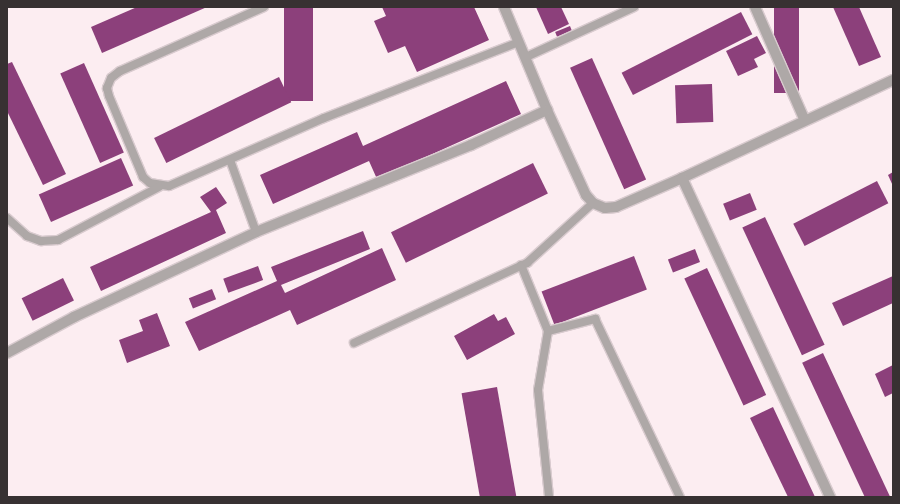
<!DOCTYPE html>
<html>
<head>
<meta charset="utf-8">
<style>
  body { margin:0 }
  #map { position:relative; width:900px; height:504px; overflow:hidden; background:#fcedf1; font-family:Roboto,sans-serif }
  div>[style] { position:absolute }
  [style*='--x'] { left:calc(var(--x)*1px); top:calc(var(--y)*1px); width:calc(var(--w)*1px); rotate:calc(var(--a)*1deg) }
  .building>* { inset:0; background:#8c407b; transform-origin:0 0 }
  .roads { filter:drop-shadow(1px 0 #d9cbcf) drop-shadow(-1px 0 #d9cbcf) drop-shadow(0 1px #d9cbcf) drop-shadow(0 -1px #d9cbcf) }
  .lane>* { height:8px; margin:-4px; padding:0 4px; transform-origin:4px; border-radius:4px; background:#aea8a7 }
  .street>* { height:10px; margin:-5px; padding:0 5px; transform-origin:5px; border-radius:5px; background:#aea8a7 }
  span { translate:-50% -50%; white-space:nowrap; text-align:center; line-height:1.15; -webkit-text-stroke:4px #fff; paint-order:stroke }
  .frame { position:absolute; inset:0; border:8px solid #373132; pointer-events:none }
</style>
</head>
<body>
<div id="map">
  <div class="building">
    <i style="clip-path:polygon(137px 7px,207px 7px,102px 53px,91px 27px)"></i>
    <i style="left:284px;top:7px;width:29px;height:94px"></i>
    <i style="clip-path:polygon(382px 7px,474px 7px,489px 40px,417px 72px,405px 46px,388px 53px,374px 21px,386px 16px)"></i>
    <i style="clip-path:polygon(536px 7px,561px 7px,569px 24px,548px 34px)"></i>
    <i style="left:774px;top:7px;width:25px;height:86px"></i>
    <i style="clip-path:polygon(833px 7px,859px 7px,881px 57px,859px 66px)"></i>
    <i style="left:741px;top:12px;width:25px;height:134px;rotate:63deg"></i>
    <i style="left:570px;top:26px;width:5px;height:16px;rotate:68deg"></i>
    <i style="clip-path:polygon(757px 36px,766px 53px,754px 59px,758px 67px,738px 76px,726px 51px)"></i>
    <i style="left:592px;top:58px;width:133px;height:24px;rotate:66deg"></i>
    <i style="clip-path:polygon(12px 62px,66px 174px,43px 185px,7px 111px,7px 64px)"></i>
    <i style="left:84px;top:63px;width:98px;height:26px;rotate:66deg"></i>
    <i style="left:279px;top:77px;width:28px;height:139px;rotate:64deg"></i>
    <i style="clip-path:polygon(506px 81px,521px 114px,377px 179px,369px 161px,273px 204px,260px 175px,357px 132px,363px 146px)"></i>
    <i style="left:712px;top:84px;width:38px;height:37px;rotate:88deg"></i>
    <i style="left:121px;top:158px;width:30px;height:90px;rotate:66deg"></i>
    <i style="left:533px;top:163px;width:34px;height:158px;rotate:64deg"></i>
    <i style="clip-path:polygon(893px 172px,893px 186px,888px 175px)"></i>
    <i style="left:877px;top:181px;width:25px;height:94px;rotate:63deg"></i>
    <i style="clip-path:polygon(216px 187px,227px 203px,216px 210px,226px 233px,101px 291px,90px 267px,211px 212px,200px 197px)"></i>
    <i style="left:750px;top:193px;width:18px;height:29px;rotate:68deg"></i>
    <i style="left:765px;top:217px;width:141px;height:25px;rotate:65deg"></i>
    <i style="clip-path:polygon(363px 231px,370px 249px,281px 285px,285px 293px,382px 248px,396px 280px,297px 325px,290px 310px,199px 351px,185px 322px,277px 281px,271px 267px)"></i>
    <i style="left:695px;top:249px;width:14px;height:29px;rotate:69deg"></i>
    <i style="left:634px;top:256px;width:36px;height:99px;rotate:69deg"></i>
    <i style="left:258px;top:266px;width:15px;height:37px;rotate:70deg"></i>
    <i style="left:707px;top:268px;width:140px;height:25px;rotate:65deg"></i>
    <i style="clip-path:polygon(893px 276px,893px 303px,843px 326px,832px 303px)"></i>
    <i style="left:63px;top:278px;width:25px;height:46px;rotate:64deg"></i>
    <i style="left:212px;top:289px;width:11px;height:25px;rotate:68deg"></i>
    <i style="clip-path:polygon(157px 313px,170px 346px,127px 363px,119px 340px,143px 331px,139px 320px)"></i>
    <i style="clip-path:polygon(494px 314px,498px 321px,506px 317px,515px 334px,467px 360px,454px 336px)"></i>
    <i style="left:823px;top:353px;width:159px;height:23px;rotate:65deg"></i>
    <i style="clip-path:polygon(893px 365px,893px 393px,885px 397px,875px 374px)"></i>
    <i style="left:497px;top:387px;width:112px;height:36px;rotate:80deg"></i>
    <i style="clip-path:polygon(773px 407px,815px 497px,788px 497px,750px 418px)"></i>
  </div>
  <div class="roads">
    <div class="lane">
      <i style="--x:264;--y:7;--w:158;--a:156"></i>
      <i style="--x:120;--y:71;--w:11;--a:142"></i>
      <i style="--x:111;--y:78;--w:11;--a:112"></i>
      <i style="--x:107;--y:88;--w:8;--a:76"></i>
      <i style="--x:109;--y:96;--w:88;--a:67.2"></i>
      <i style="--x:143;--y:177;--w:9;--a:41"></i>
      <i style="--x:150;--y:183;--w:19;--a:9"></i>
      <i style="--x:169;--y:186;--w:169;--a:-23.7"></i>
      <i style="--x:324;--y:118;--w:209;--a:-21.3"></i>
      <i style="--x:526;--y:57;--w:119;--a:-24.8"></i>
      <i style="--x:230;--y:160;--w:77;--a:70.1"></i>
      <i style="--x:7;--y:218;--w:27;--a:42"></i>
      <i style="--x:27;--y:236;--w:15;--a:20"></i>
      <i style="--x:41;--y:241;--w:17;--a:-3"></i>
      <i style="--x:58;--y:240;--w:114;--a:-27.7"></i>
      <i style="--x:521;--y:265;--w:71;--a:67.8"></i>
      <i style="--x:548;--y:331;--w:60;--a:99.6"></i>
      <i style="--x:538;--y:390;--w:108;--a:84.1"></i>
      <i style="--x:548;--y:331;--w:49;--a:-14.3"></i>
      <i style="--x:595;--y:319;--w:197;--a:64.5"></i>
      <i style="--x:354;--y:343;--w:191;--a:-24.8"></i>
      <i style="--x:527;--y:263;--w:89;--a:-42.3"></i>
    </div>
    <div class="street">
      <i style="--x:504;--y:7;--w:112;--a:67.3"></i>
      <i style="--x:547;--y:110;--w:94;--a:65.4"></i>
      <i style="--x:586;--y:195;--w:11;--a:49"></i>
      <i style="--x:593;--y:203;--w:13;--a:23"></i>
      <i style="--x:605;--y:208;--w:11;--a:-5"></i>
      <i style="--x:616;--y:207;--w:72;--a:-23.7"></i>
      <i style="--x:682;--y:178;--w:233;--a:-24.9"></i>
      <i style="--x:755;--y:7;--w:124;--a:66.3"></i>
      <i style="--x:682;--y:178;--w:352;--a:65.1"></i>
      <i style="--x:7;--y:353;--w:76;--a:-28.2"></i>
      <i style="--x:74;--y:317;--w:201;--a:-25"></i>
      <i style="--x:256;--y:232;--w:232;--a:-22"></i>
      <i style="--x:471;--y:145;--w:84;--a:-24.7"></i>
    </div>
  </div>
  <div class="frame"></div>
</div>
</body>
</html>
